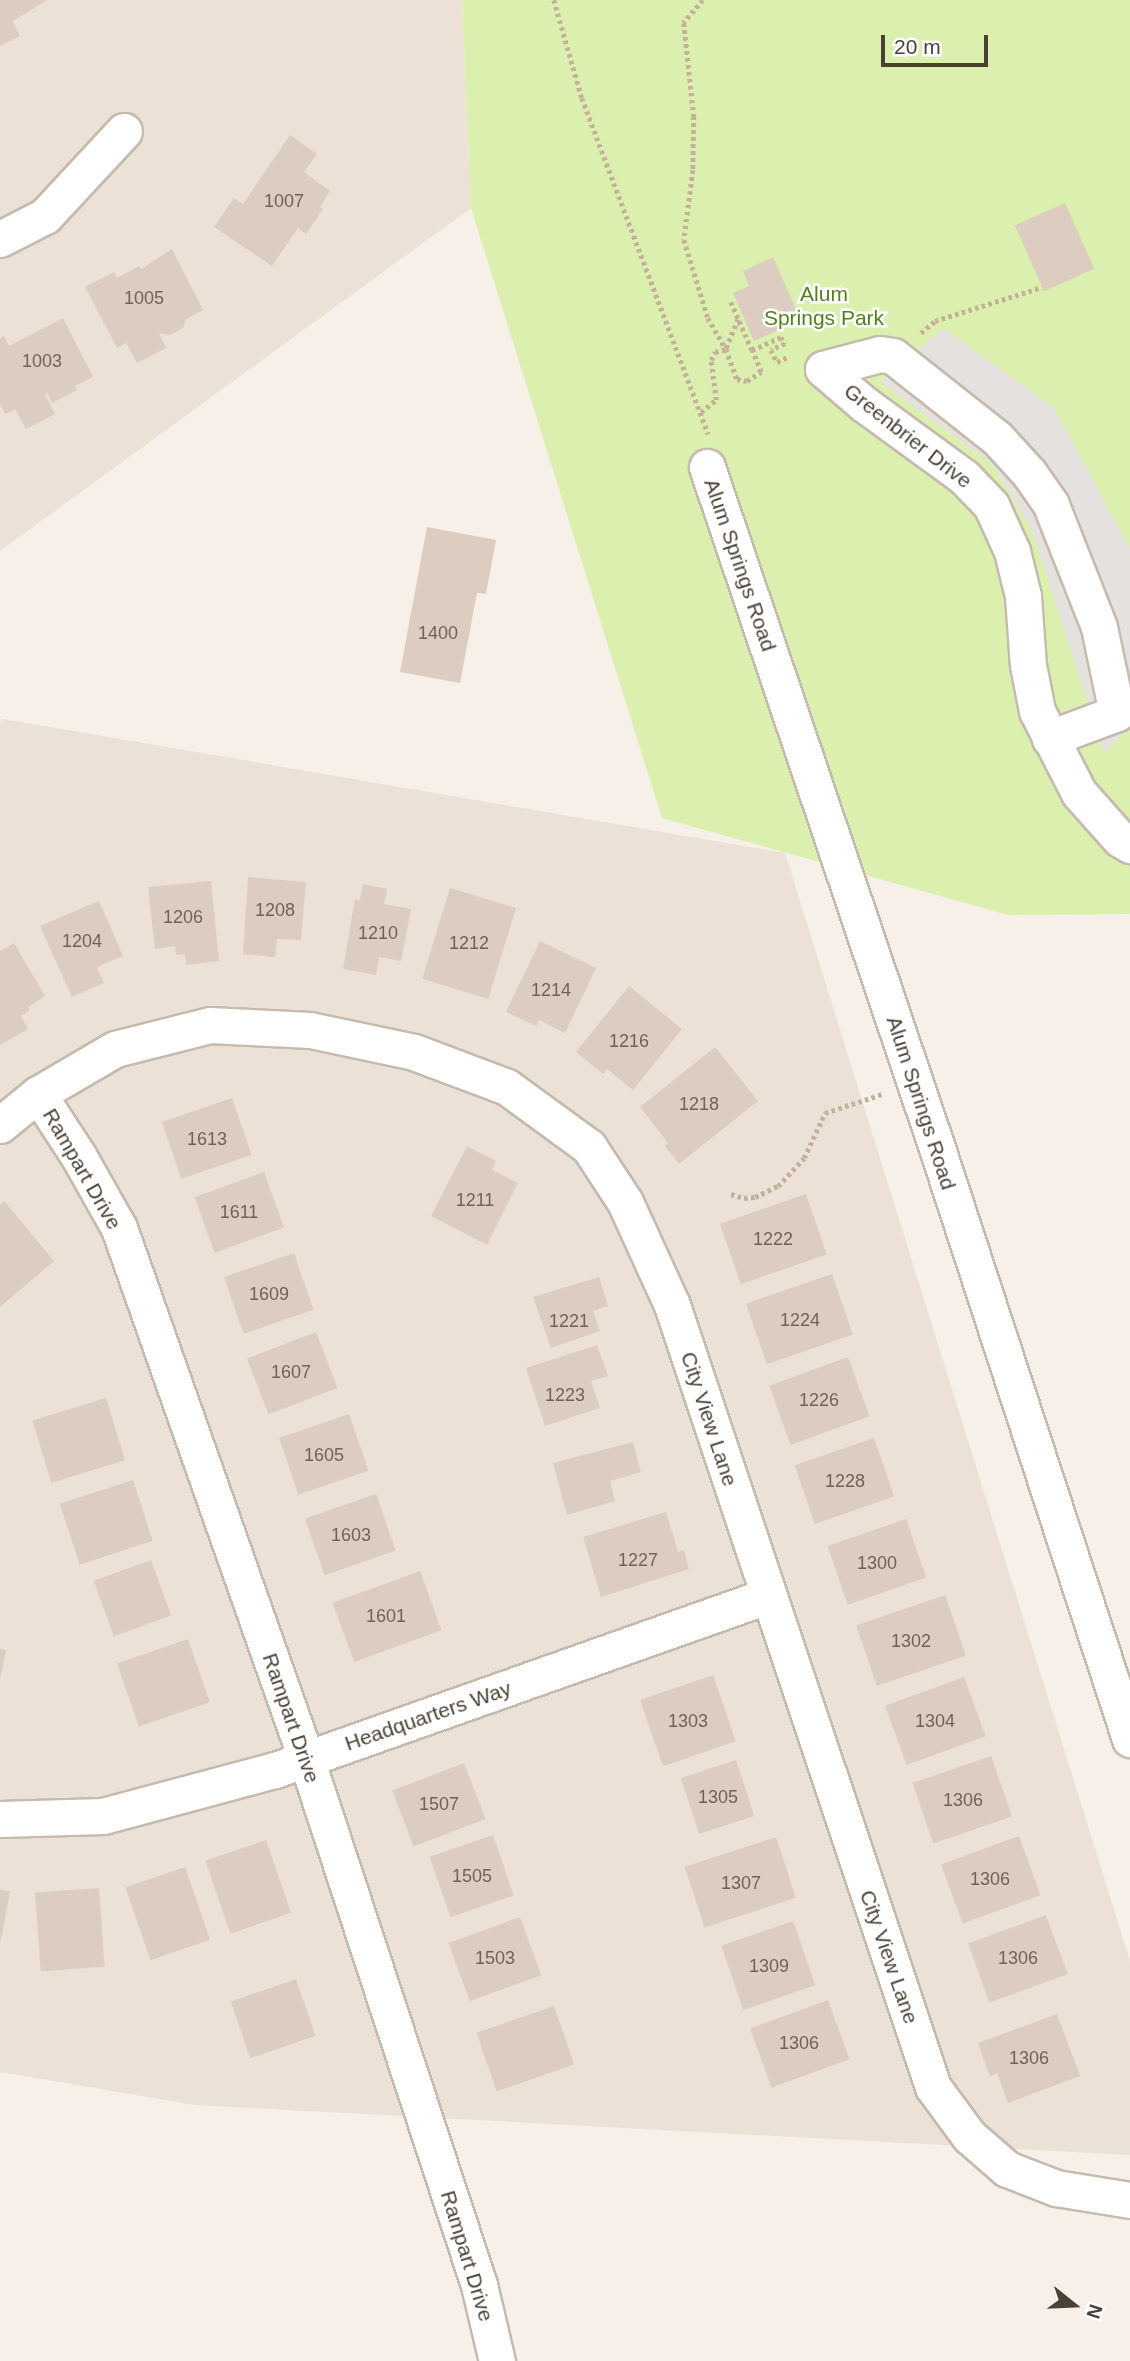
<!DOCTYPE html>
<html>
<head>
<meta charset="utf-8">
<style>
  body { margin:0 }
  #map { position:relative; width:1130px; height:2361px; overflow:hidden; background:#f6f0e9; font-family:Arial,sans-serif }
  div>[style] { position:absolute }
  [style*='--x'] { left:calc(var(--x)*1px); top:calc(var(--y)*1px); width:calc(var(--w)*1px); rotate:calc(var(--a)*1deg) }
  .residential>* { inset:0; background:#ebe1d7 }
  .green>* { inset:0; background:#dbefae }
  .parking>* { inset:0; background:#e4e1de }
  .building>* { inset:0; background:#dccdc0; transform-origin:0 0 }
  .path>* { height:4.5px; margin-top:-2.25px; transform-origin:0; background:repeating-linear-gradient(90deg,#c7b09a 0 3.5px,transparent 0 7px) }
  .roads { filter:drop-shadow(2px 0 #c6baad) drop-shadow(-2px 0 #c6baad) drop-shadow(0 2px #c6baad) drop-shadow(0 -2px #c6baad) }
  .minor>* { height:35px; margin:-17.5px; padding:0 17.5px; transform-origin:17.5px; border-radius:17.5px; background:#fff }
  span { translate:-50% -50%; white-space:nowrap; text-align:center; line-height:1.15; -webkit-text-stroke:5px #fff; paint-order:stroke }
  .number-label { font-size:18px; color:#6f6358 }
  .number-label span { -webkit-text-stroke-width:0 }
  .park-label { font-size:21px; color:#537f20 }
  .street-label { font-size:21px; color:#4b4036 }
  .north { position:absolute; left:1039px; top:2270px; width:70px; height:70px; -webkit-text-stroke:5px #fff; paint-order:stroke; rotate:108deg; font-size:19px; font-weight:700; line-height:28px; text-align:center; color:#4b4036 }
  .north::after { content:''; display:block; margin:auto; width:24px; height:32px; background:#4b4036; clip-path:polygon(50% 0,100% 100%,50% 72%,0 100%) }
  .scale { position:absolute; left:881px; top:35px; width:107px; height:32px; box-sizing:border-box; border:4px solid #4b4036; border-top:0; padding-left:9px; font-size:21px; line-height:24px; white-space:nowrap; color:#4b4036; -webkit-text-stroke:5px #fff; paint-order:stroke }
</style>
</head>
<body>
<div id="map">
  <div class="residential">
    <i style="clip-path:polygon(0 0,462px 0,471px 208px,0 551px)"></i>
    <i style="clip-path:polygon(3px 719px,785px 853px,1130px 1961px,1130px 2155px,195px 2105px,0 2072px,0 722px)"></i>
  </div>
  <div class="green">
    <i style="clip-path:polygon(462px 0,1130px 0,1130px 914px,1008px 915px,662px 818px,471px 208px)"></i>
  </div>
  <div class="parking">
    <i style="clip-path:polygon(944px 328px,1054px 408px,1130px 549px,1130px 729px,1104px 752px,1032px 530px,992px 464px,880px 382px)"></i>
  </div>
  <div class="building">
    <i style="clip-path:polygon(0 0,47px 0,13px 21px,20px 36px,0 46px)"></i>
    <i style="clip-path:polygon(290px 135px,317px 154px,304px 172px,330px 191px,320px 207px,323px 209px,306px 234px,298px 228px,272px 266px,214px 227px,234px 198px,243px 204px)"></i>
    <i style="left:1065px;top:203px;width:72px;height:55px;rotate:66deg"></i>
    <i style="clip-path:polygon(172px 249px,203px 310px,186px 319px,183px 328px,170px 335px,159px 333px,166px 348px,137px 363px,126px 343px,117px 348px,85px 287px,114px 272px,117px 278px,139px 266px,141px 269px)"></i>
    <i style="clip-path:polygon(773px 257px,801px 320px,754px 341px,733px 293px,749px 286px,743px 271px)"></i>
    <i style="clip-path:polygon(63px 318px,93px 377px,75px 386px,77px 390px,52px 403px,47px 393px,45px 395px,55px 414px,26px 429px,15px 409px,5px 414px,0 404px,0 339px,4px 336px,9px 346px)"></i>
    <i style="clip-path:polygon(427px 527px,496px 540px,486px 594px,477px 593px,460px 683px,400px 672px)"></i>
    <i style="clip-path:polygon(248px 877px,306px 882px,301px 940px,277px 939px,275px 957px,243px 954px)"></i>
    <i style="clip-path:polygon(211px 881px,219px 961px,186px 965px,185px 954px,176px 955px,175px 946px,155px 949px,148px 887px)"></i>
    <i style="clip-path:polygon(363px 884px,387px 889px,384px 904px,411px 909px,401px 961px,379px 957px,376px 975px,343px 969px,355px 899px,360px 900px)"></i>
    <i style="left:450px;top:888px;width:69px;height:95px;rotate:17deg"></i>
    <i style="clip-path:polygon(99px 901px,123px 956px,97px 967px,104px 983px,72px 997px,40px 926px)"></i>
    <i style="clip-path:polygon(540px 941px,596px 968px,565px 1033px,539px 1020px,536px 1026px,506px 1012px)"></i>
    <i style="clip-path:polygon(14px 943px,45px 996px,28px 1007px,30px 1010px,21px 1016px,28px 1029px,0 1045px,0 951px)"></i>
    <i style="clip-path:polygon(629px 986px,682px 1029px,633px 1090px,607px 1069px,603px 1074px,576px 1052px)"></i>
    <i style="clip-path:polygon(715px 1047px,758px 1101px,679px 1164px,665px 1146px,668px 1143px,640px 1107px)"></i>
    <i style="left:232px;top:1098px;width:60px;height:74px;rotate:71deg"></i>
    <i style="clip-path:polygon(467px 1146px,496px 1161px,492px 1170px,518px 1183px,487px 1245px,431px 1216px)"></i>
    <i style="left:264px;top:1172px;width:59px;height:74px;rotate:70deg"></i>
    <i style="left:806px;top:1194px;width:64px;height:91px;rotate:71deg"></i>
    <i style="clip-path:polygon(4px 1201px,54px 1261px,0 1307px,0 1205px)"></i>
    <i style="left:294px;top:1253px;width:60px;height:74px;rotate:71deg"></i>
    <i style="left:832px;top:1274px;width:64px;height:91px;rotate:71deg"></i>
    <i style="clip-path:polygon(599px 1277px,608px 1306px,593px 1311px,600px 1331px,551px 1348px,533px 1297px)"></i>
    <i style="left:316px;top:1332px;width:60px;height:74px;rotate:69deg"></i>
    <i style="clip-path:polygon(597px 1345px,608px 1376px,591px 1381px,600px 1408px,545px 1426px,526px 1368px)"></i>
    <i style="left:848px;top:1357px;width:63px;height:84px;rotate:70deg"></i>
    <i style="left:106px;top:1398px;width:65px;height:77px;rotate:73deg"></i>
    <i style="left:349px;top:1414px;width:60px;height:74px;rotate:71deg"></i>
    <i style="left:874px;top:1438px;width:62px;height:84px;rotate:71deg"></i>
    <i style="clip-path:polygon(633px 1442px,641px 1472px,610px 1481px,615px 1501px,567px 1515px,553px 1463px)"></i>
    <i style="left:133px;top:1480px;width:64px;height:77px;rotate:72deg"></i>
    <i style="left:376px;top:1494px;width:60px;height:75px;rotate:71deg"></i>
    <i style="clip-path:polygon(666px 1512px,678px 1552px,684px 1550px,689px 1569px,601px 1597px,583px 1537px)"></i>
    <i style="left:906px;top:1519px;width:62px;height:83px;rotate:71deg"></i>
    <i style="left:151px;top:1560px;width:59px;height:61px;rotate:70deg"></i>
    <i style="left:420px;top:1571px;width:63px;height:93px;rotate:70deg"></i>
    <i style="left:945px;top:1595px;width:64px;height:94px;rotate:71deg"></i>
    <i style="left:188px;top:1639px;width:67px;height:75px;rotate:71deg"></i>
    <i style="clip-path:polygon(0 1649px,6px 1650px,1px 1676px,0 1676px)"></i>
    <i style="left:713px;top:1675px;width:70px;height:77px;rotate:71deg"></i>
    <i style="left:964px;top:1677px;width:63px;height:84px;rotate:70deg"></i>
    <i style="left:991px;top:1756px;width:64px;height:83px;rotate:71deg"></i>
    <i style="left:736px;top:1760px;width:59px;height:58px;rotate:72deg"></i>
    <i style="left:464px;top:1763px;width:60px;height:77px;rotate:69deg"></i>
    <i style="left:493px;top:1835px;width:64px;height:67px;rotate:71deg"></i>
    <i style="left:1019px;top:1836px;width:63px;height:83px;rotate:70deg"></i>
    <i style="left:776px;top:1837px;width:64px;height:96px;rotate:72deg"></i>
    <i style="left:266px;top:1840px;width:77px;height:64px;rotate:71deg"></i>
    <i style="left:185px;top:1867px;width:77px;height:63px;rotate:71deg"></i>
    <i style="left:99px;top:1888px;width:79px;height:64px;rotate:86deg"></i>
    <i style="clip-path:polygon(0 1890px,10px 1891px,1px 1940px,0 1940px)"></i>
    <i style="left:1046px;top:1915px;width:63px;height:83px;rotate:70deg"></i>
    <i style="left:520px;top:1917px;width:62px;height:76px;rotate:70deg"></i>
    <i style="left:793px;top:1921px;width:68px;height:76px;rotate:71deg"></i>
    <i style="left:296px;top:1979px;width:60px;height:69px;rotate:71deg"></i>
    <i style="left:828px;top:2000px;width:63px;height:83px;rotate:70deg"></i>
    <i style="left:554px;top:2006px;width:62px;height:82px;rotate:71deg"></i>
    <i style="clip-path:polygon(1057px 2014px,1080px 2076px,1008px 2103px,997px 2073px,990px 2076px,978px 2043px)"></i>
  </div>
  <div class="path">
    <i style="--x:554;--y:0;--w:102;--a:74.1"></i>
    <i style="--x:582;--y:98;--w:359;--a:69.4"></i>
    <i style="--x:703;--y:0;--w:30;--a:130"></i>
    <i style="--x:684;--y:23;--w:94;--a:83.9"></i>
    <i style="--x:694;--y:116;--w:54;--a:91.1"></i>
    <i style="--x:693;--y:170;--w:71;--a:97.3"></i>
    <i style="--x:684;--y:240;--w:82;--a:72.9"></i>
    <i style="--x:708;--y:318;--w:36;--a:60"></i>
    <i style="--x:731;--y:302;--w:52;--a:66.4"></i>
    <i style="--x:921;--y:333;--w:18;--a:-41"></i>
    <i style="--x:935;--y:321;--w:112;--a:-17.6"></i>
    <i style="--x:726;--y:348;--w:31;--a:-68"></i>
    <i style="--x:701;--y:412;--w:19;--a:-39"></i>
    <i style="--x:716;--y:400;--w:40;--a:-97.1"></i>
    <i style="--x:711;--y:360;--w:9;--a:-63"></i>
    <i style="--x:715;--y:352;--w:11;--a:-15"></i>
    <i style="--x:726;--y:349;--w:32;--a:70"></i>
    <i style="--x:737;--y:379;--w:10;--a:11"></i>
    <i style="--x:747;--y:381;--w:17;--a:-33"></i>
    <i style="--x:761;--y:372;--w:24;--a:-112"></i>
    <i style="--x:752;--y:350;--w:32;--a:-24"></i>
    <i style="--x:781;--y:337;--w:8;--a:60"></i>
    <i style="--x:785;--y:344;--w:15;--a:157"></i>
    <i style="--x:771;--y:350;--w:13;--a:63"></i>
    <i style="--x:777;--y:362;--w:14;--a:-25"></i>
    <i style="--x:731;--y:1194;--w:14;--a:17"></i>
    <i style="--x:744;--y:1198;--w:11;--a:-5"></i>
    <i style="--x:755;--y:1197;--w:25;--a:-26"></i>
    <i style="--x:778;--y:1186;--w:38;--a:-47"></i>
    <i style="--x:804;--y:1158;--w:50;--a:-65"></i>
    <i style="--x:825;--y:1113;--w:60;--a:-18.4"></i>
  </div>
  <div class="roads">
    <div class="minor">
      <i style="--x:0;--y:239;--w:51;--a:-27.1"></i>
      <i style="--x:45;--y:216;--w:116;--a:-47.1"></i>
      <i style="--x:823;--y:369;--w:54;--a:40.5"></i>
      <i style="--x:864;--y:404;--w:124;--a:36.1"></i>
      <i style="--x:964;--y:477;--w:39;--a:46"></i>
      <i style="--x:991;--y:505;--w:51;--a:65.5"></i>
      <i style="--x:1012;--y:551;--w:46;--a:76.3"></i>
      <i style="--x:1023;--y:596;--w:69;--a:85.9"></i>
      <i style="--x:1028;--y:665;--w:47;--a:78.9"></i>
      <i style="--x:1037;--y:711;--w:92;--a:62.9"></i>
      <i style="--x:1079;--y:793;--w:62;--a:48.3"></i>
      <i style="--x:1120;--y:839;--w:12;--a:31"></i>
      <i style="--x:823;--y:369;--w:59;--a:-14.7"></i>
      <i style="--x:880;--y:354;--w:13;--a:9"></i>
      <i style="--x:893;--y:356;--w:132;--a:38.3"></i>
      <i style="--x:997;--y:438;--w:47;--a:47.6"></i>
      <i style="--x:1029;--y:473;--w:39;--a:55"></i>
      <i style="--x:1051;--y:505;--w:131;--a:68.5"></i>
      <i style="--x:1099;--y:627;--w:88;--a:78.2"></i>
      <i style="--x:1117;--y:713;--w:72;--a:159.5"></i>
      <i style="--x:707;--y:467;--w:716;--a:71.34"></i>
      <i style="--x:936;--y:1145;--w:625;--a:71.91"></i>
      <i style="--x:38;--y:1094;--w:75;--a:56.9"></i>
      <i style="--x:79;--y:1157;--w:81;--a:60.6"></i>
      <i style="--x:119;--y:1228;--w:562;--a:70.57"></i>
      <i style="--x:306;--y:1758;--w:555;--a:71.83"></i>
      <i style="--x:479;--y:2285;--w:78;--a:76.7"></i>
      <i style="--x:0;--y:1125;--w:49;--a:-39.2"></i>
      <i style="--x:38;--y:1094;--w:89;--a:-30.3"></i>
      <i style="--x:115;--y:1049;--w:98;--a:-14.2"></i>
      <i style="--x:210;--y:1025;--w:100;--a:2.9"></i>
      <i style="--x:310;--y:1030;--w:106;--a:11.9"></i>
      <i style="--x:414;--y:1052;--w:99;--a:20.6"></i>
      <i style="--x:507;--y:1087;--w:102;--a:36.2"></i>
      <i style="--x:589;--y:1147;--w:66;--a:56.8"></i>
      <i style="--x:625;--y:1202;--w:113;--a:65.5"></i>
      <i style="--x:672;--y:1305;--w:824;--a:71.54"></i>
      <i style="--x:933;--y:2087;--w:61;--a:53.7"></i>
      <i style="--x:969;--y:2136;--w:50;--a:41"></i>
      <i style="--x:1007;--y:2169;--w:53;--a:21.2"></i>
      <i style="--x:1056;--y:2188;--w:75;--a:9.2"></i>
      <i style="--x:0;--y:1819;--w:103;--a:-1.7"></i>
      <i style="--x:103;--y:1816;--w:178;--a:-15"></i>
      <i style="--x:275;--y:1770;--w:522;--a:-19.48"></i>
    </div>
  </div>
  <div class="number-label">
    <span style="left:284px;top:201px">1007</span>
    <span style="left:144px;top:298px">1005</span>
    <span style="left:42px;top:361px">1003</span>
    <span style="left:438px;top:633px">1400</span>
    <span style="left:275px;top:910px">1208</span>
    <span style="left:183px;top:917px">1206</span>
    <span style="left:378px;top:933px">1210</span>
    <span style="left:82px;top:941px">1204</span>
    <span style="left:469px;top:943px">1212</span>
    <span style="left:551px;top:990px">1214</span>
    <span style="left:629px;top:1041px">1216</span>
    <span style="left:699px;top:1104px">1218</span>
    <span style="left:207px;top:1139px">1613</span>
    <span style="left:475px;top:1200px">1211</span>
    <span style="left:239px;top:1212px">1611</span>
    <span style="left:773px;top:1239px">1222</span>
    <span style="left:269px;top:1294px">1609</span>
    <span style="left:800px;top:1320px">1224</span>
    <span style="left:569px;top:1321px">1221</span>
    <span style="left:291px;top:1372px">1607</span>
    <span style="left:565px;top:1395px">1223</span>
    <span style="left:819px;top:1400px">1226</span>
    <span style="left:324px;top:1455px">1605</span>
    <span style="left:845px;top:1481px">1228</span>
    <span style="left:351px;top:1535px">1603</span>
    <span style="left:638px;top:1560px">1227</span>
    <span style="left:877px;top:1563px">1300</span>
    <span style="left:386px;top:1616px">1601</span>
    <span style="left:911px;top:1641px">1302</span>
    <span style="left:688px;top:1721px">1303</span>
    <span style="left:935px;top:1721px">1304</span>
    <span style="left:718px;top:1797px">1305</span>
    <span style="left:963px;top:1800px">1306</span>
    <span style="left:439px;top:1804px">1507</span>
    <span style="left:472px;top:1876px">1505</span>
    <span style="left:990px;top:1879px">1306</span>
    <span style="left:741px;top:1883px">1307</span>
    <span style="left:495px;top:1958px">1503</span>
    <span style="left:1018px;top:1958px">1306</span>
    <span style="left:769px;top:1966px">1309</span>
    <span style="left:799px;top:2043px">1306</span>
    <span style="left:1029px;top:2058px">1306</span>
  </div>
  <div class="park-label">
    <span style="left:824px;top:306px">Alum<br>Springs Park</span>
  </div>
  <div class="street-label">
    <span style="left:908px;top:436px;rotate:38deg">Greenbrier Drive</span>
    <span style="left:740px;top:565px;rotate:71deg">Alum Springs Road</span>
    <span style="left:921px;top:1103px;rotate:72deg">Alum Springs Road</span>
    <span style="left:82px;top:1169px;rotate:60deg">Rampart Drive</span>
    <span style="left:709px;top:1419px;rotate:72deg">City View Lane</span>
    <span style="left:428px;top:1716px;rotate:-19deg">Headquarters Way</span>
    <span style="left:291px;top:1718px;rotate:71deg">Rampart Drive</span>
    <span style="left:889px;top:1957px;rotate:71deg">City View Lane</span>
    <span style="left:467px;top:2256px;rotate:73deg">Rampart Drive</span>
  </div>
  <div class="north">N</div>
  <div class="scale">20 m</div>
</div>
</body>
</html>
